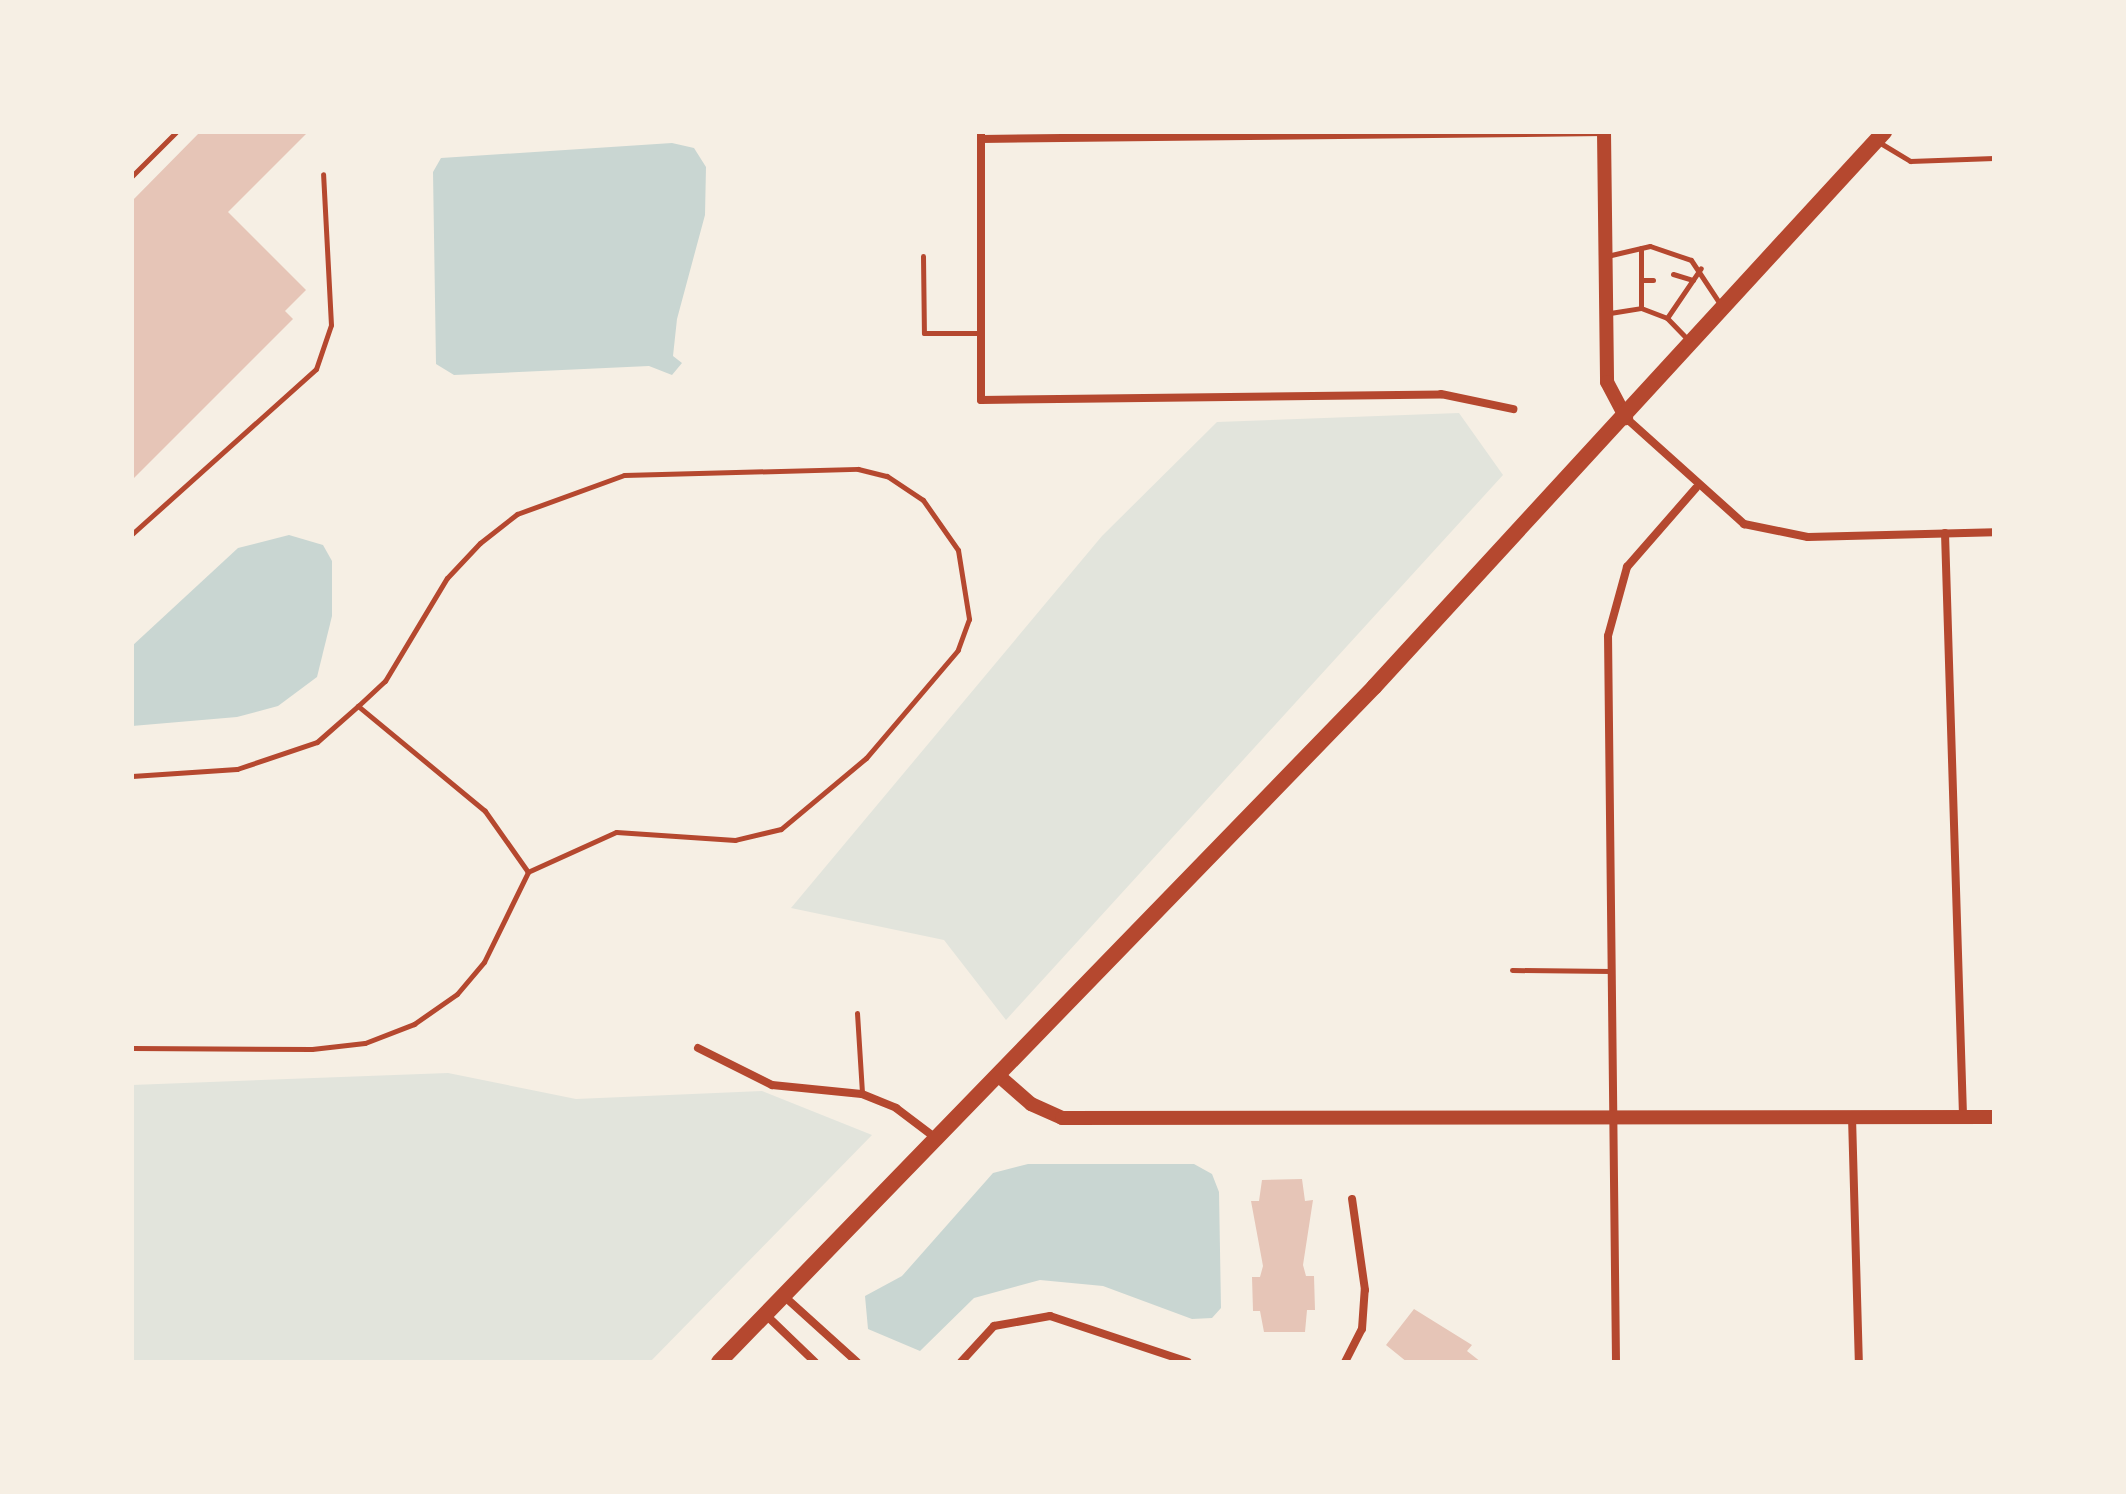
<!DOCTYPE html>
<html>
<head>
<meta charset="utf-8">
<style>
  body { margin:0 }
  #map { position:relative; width:2126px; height:1494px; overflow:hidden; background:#f6efe4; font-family:"Space Grotesk",sans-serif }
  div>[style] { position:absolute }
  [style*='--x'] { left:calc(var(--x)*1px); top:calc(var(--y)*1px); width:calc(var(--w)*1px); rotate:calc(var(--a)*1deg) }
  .green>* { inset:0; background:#e2e4dc }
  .water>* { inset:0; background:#c9d6d2 }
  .building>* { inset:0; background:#e6c5b7 }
  .service>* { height:5px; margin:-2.5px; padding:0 2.5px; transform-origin:2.5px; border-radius:2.5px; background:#b5482f }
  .minor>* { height:8px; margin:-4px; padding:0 4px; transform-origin:4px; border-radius:4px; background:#b5482f }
  .tertiary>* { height:14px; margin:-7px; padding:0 7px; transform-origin:7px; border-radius:7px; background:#b5482f }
  .secondary>* { height:16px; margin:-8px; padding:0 8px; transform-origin:8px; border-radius:8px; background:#b5482f }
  span { translate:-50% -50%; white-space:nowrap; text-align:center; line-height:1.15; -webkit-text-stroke:8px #f6efe4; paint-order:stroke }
  .frame { position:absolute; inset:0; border:134px solid #f6efe4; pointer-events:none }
</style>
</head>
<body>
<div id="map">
  <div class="green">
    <i style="clip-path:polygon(1459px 413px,1503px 475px,1006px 1020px,944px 940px,791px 908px,1102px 536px,1217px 422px)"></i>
    <i style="clip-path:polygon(448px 1073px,576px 1099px,762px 1091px,872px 1135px,650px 1362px,132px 1362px,132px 1085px)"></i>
  </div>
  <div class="water">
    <i style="clip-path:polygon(672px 143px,694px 148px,706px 167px,705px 215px,677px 319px,673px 356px,682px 363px,672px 375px,649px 366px,454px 375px,436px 364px,433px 172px,441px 158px)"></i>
    <i style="clip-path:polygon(289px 535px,323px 545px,332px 561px,332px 616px,317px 677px,278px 706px,237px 717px,132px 726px,132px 646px,238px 548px)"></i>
    <i style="clip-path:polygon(1028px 1164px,1194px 1164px,1212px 1174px,1219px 1192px,1221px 1308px,1212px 1318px,1192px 1319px,1103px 1286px,1040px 1280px,974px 1298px,920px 1351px,868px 1329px,865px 1296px,902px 1276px,993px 1173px)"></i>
  </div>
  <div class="building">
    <i style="clip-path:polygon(200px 132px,308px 132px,228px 212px,306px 290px,285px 311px,293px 319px,132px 480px,132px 201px)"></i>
    <i style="clip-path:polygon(1302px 1179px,1305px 1201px,1313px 1200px,1303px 1265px,1306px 1276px,1314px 1276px,1315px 1310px,1307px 1310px,1305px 1332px,1264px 1332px,1260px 1311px,1253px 1311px,1252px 1277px,1260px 1277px,1263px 1266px,1251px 1201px,1259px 1201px,1262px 1180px)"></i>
    <i style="clip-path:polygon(1414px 1309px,1472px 1345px,1467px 1351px,1481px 1362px,1407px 1362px,1386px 1345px)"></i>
  </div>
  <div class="service">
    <i style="--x:1877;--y:141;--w:39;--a:31"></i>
    <i style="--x:1910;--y:161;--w:84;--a:-2"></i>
    <i style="--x:132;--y:176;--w:62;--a:-45"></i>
    <i style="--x:923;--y:256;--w:77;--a:89.3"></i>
    <i style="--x:924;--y:333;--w:56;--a:0"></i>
    <i style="--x:1607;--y:256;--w:44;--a:-13.1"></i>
    <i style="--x:1650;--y:246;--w:43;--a:18.9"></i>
    <i style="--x:1691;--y:260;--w:53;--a:56.6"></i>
    <i style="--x:1673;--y:274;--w:21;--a:17"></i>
    <i style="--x:1641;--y:280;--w:12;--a:0"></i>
    <i style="--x:1641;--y:308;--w:28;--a:21"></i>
    <i style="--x:1667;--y:318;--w:30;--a:46"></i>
    <i style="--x:1610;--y:313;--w:31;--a:-9"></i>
    <i style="--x:1641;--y:308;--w:60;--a:-90"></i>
    <i style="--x:1667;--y:318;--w:60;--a:-55.8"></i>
    <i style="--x:132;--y:534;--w:247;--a:-41.9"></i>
    <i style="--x:316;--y:369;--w:46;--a:-71.2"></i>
    <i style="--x:331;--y:325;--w:151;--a:-93"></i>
    <i style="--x:132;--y:776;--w:105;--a:-3.8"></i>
    <i style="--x:237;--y:769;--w:84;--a:-18.6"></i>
    <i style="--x:317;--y:742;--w:55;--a:-41.3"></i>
    <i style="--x:358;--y:706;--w:37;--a:-43"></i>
    <i style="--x:385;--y:681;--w:120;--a:-59"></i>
    <i style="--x:447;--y:578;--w:48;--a:-46.7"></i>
    <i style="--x:480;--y:543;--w:47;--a:-38.1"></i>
    <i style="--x:517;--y:514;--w:114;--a:-20"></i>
    <i style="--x:624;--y:475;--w:234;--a:-1.5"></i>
    <i style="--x:858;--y:469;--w:30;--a:14"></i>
    <i style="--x:887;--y:476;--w:43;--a:33.7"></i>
    <i style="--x:923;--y:500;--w:61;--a:55"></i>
    <i style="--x:958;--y:550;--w:70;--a:80.9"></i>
    <i style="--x:969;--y:619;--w:33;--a:110"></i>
    <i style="--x:958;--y:650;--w:142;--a:130.4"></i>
    <i style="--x:866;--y:758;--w:111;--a:140.1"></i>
    <i style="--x:781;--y:829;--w:47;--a:166.6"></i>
    <i style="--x:735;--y:840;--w:119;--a:-176.2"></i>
    <i style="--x:616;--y:832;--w:97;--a:155.6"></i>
    <i style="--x:528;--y:872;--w:75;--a:-125.2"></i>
    <i style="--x:485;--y:811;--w:165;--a:-140.4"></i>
    <i style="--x:1512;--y:970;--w:99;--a:0.6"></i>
    <i style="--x:857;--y:1013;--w:80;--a:86.4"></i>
    <i style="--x:132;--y:1048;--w:180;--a:0.3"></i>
    <i style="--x:312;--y:1049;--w:53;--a:-6.5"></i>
    <i style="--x:365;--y:1043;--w:53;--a:-21.2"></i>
    <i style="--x:414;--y:1024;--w:52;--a:-34.9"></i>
    <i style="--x:457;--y:994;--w:42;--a:-49.8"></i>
    <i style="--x:484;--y:962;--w:100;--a:-63.9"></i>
  </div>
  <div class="minor">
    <i style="--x:981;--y:132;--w:268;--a:90"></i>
    <i style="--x:981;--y:400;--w:460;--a:-0.7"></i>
    <i style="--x:1441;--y:394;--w:74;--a:11.8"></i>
    <i style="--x:981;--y:139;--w:623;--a:-0.64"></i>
    <i style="--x:1626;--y:418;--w:159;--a:41.9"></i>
    <i style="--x:1744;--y:524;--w:65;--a:11.5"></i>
    <i style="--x:1808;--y:537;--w:186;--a:-1.5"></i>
    <i style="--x:1945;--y:533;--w:584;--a:88.23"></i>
    <i style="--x:698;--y:1048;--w:83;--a:26.6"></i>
    <i style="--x:772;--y:1085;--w:90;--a:5.7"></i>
    <i style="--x:862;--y:1094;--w:37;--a:22"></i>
    <i style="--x:896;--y:1108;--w:51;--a:37.1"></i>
    <i style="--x:1852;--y:1117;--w:245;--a:88.4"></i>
    <i style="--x:785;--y:1297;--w:97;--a:42.1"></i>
    <i style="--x:766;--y:1315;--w:68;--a:43.8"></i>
    <i style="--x:961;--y:1362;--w:49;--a:-47.5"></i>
    <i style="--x:994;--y:1326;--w:57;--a:-10.1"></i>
    <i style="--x:1050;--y:1316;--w:145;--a:18.4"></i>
    <i style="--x:1345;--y:1362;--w:37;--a:-63"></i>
    <i style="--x:1362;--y:1329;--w:39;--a:-86"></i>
    <i style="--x:1365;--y:1290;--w:92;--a:-98.1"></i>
    <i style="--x:1616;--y:1362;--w:726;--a:-90.63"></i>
    <i style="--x:1608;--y:636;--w:72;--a:-74.6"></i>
    <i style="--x:1627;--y:567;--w:105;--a:-48.9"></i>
  </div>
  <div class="tertiary">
    <i style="--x:1604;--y:132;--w:250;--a:89.3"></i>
    <i style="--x:1607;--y:382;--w:41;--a:62.2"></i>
    <i style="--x:999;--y:1076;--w:43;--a:41.2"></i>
    <i style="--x:1031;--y:1104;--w:34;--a:24"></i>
    <i style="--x:1062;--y:1118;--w:932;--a:-0.06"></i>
  </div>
  <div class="secondary">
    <i style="--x:719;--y:1362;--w:941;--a:-45.86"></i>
    <i style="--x:1374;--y:687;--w:754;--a:-47.42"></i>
  </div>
  <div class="frame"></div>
</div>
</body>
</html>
